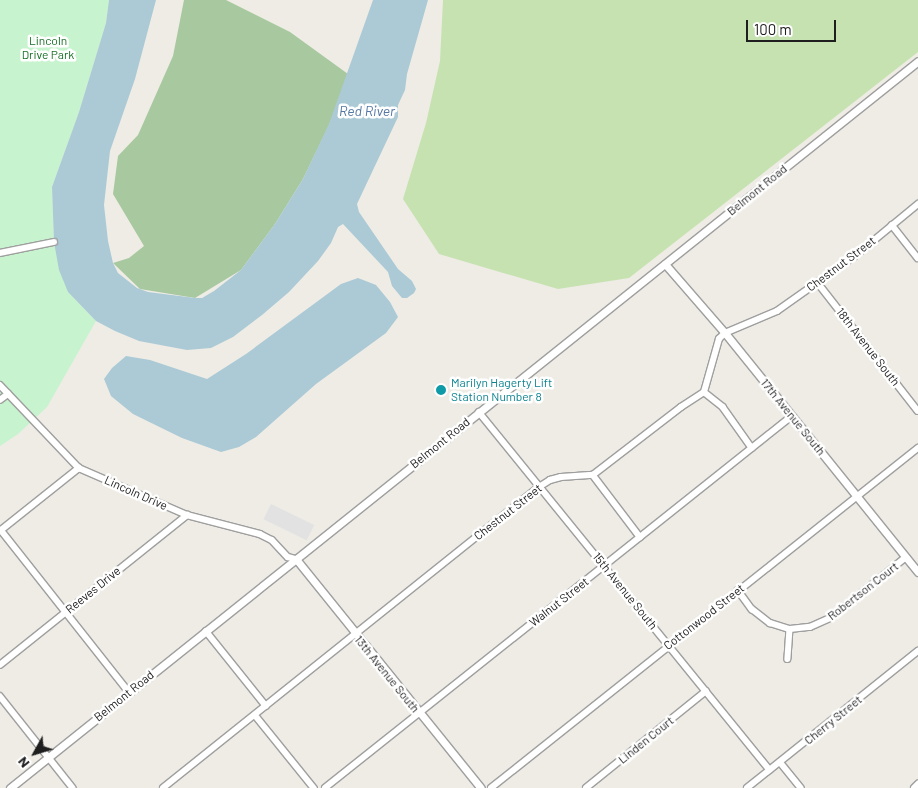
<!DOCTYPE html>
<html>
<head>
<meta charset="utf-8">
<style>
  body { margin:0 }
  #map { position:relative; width:918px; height:788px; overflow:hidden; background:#eeece5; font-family:Barlow,sans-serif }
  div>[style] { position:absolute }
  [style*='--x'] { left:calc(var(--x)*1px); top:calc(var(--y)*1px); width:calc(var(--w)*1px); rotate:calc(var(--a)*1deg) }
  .grass>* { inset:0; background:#c6e2b1 }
  .forest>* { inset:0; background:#a8c89f }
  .park>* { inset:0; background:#c7f3ce }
  .parking>* { inset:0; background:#e2e2e2; transform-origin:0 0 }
  .water>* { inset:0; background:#abcad6 }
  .roads { filter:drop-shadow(1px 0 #9f9f9f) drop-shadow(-1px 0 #9f9f9f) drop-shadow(0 1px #9f9f9f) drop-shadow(0 -1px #9f9f9f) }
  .minor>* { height:5.5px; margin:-2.75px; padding:0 2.75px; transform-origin:2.75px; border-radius:2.75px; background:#fff }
  .tertiary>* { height:7px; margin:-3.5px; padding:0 3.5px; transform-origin:3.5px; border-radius:3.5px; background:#fff }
  .dots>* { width:14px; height:14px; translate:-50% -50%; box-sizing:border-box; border:2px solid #fff; border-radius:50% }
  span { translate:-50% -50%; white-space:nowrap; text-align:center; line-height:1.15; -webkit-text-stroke:5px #fff; paint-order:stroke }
  .park-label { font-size:12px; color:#187026 }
  .street-label { font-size:12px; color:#1e1e1e }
  .culture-label { font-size:12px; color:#0d838f }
  .left { translate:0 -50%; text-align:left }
  .water-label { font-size:14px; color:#5677a3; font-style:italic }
  .north { position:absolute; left:10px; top:728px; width:50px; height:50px; -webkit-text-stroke:4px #fff; paint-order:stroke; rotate:231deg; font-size:14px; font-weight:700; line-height:20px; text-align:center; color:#1e1e1e }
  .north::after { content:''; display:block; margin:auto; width:18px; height:22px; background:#1e1e1e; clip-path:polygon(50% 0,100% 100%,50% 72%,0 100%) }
  .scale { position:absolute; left:746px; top:20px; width:90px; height:22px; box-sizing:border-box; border:2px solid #1e1e1e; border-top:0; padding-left:6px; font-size:15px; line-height:18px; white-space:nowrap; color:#1e1e1e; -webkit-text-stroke:4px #fff; paint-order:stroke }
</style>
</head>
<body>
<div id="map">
  <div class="grass">
    <i style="clip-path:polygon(443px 0,918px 0,918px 52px,629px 278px,558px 289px,439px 254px,403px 199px,426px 123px,440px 61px)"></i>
  </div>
  <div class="forest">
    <i style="clip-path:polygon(184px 0,226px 0,290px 32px,348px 74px,329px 125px,303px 179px,275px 224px,241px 270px,195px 298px,140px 289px,113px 263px,129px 258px,144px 246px,113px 194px,118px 156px,138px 135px,173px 56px)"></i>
  </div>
  <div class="park">
    <i style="clip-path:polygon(0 0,109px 0,106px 23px,79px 112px,52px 187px,54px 242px,68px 292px,96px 321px,47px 407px,18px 434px,0 446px)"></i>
  </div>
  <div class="parking">
    <i style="left:271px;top:504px;width:48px;height:17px;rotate:26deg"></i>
  </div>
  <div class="water">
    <i style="clip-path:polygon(109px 0,156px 0,135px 79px,110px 151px,104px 205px,108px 241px,113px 263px,118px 273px,137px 288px,148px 292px,195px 298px,202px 298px,214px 291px,241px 270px,275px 224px,303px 179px,329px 124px,373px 0,428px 0,407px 74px,405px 90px,398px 105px,398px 117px,357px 204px,359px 212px,398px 269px,412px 281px,416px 289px,414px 293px,407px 298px,402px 298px,392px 286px,388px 272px,343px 224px,338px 227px,331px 243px,318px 261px,289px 292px,262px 315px,233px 337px,211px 348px,187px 350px,139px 341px,115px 331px,96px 321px,68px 292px,59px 270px,54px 242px,52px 187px,79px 112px,106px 23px)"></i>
    <i style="clip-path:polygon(358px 278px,376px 285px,390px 302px,398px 317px,386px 333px,316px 384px,256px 437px,239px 447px,221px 452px,182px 438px,133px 414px,111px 396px,104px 379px,112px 368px,126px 356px,150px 360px,207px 379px,246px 354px,341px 284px)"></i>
  </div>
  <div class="roads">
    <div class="minor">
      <i style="--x:892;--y:225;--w:42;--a:51.8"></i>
      <i style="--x:0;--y:253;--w:55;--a:-11.5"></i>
      <i style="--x:818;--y:283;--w:162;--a:52"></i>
      <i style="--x:0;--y:385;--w:115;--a:46.4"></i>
      <i style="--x:79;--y:468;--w:118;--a:23.5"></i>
      <i style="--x:187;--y:515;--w:75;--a:14.6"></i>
      <i style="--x:260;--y:534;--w:13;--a:27"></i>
      <i style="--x:272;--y:540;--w:23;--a:47"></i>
      <i style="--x:288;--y:557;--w:8;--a:14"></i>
      <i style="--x:704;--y:392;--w:24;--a:38"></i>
      <i style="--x:723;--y:407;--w:50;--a:54.7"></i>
      <i style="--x:0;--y:400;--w:10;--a:-37"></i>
      <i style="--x:479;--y:412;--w:461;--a:50.9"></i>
      <i style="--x:593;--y:475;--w:78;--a:52.8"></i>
      <i style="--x:1;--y:530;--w:206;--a:51.7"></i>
      <i style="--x:0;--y:531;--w:101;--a:-38.6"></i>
      <i style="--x:738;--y:590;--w:24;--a:54"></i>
      <i style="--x:752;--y:609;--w:23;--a:38"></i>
      <i style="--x:770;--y:623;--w:21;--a:17"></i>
      <i style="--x:790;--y:629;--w:30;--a:94"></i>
      <i style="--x:790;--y:629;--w:20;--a:-6"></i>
      <i style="--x:810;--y:627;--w:24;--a:-24"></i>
      <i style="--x:832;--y:617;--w:95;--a:-39"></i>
      <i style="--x:206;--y:631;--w:96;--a:51.3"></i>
      <i style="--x:0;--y:665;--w:240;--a:-38.7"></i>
      <i style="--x:0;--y:696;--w:117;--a:51.6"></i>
      <i style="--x:255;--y:715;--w:94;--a:51.1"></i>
      <i style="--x:780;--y:762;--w:33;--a:51"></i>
      <i style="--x:163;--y:788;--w:482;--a:-38.7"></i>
      <i style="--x:539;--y:487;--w:13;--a:-32"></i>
      <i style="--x:550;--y:480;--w:11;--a:-15"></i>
      <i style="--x:561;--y:477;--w:32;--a:-4"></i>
      <i style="--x:593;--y:475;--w:111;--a:-37.7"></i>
      <i style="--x:681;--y:407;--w:27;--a:-33"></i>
      <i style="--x:704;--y:392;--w:55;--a:-74.2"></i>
      <i style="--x:719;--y:339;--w:8;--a:-45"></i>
      <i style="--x:725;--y:333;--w:56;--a:-22.9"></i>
      <i style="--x:777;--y:311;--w:95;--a:-35.2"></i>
      <i style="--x:855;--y:256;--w:82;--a:-39.5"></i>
      <i style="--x:325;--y:788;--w:597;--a:-38.54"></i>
      <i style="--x:491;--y:788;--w:546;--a:-38.53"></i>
      <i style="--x:586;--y:788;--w:154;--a:-38.9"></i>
      <i style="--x:747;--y:788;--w:219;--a:-38.7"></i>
      <i style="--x:914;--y:788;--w:6;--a:-45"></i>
    </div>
    <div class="tertiary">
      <i style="--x:665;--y:264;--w:91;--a:49"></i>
      <i style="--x:725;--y:333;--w:307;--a:51.1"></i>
      <i style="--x:296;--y:559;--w:294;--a:51.1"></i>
      <i style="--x:10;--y:788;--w:1163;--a:-38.68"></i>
    </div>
  </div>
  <div class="dots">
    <i style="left:441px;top:390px;background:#0f9aa8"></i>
  </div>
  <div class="park-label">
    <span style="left:48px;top:48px">Lincoln<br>Drive Park</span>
  </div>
  <div class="street-label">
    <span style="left:757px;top:190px;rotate:-39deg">Belmont Road</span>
    <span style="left:841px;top:264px;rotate:-37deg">Chestnut Street</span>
    <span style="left:868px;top:347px;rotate:52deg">18th Avenue South</span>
    <span style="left:793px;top:417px;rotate:51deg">17th Avenue South</span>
    <span style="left:440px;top:443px;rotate:-39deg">Belmont Road</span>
    <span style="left:136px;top:493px;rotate:24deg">Lincoln Drive</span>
    <span style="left:508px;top:512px;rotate:-38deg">Chestnut Street</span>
    <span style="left:93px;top:590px;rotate:-39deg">Reeves Drive</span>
    <span style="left:625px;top:591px;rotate:51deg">15th Avenue South</span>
    <span style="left:863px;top:591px;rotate:-38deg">Robertson Court</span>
    <span style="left:559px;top:602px;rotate:-38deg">Walnut Street</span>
    <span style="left:704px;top:617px;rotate:-38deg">Cottonwood Street</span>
    <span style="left:387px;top:674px;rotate:51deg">13th Avenue South</span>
    <span style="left:124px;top:696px;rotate:-39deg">Belmont Road</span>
    <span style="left:833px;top:720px;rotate:-39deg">Cherry Street</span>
    <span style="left:646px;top:740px;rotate:-39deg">Linden Court</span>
  </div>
  <div class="culture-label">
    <span class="left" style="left:451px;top:390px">Marilyn Hagerty Lift<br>Station Number 8</span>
  </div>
  <div class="water-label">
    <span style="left:367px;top:111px">Red River</span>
  </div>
  <div class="north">N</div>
  <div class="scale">100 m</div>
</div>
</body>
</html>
